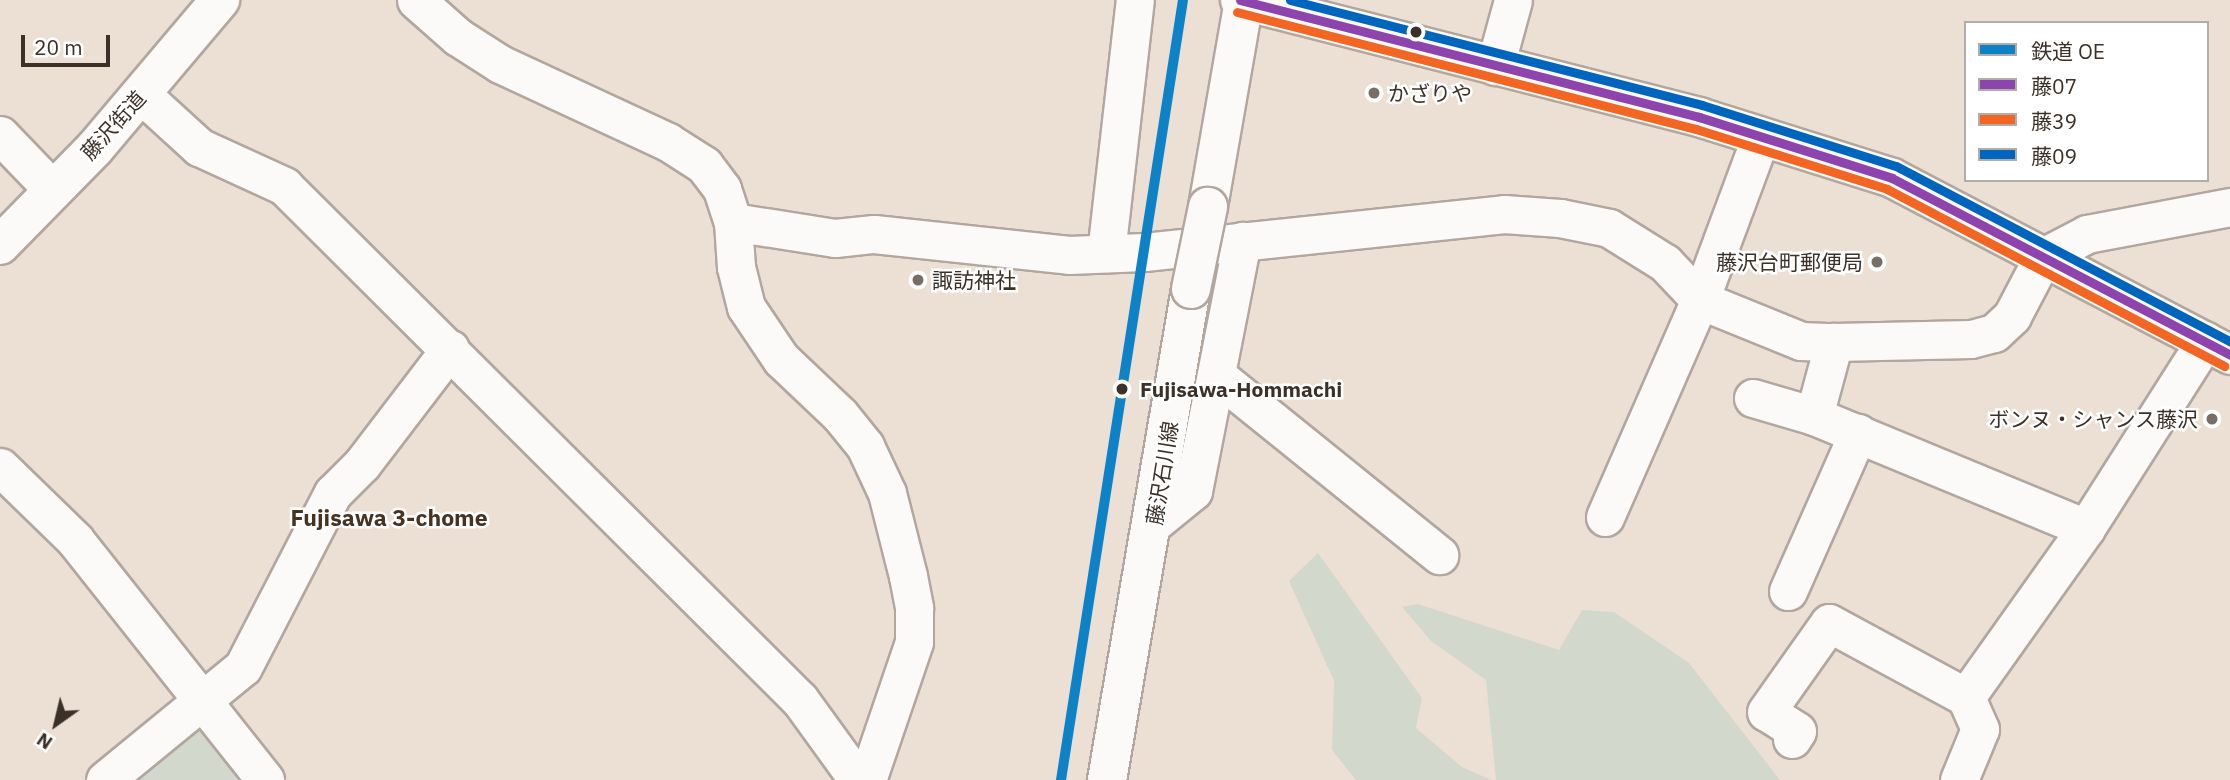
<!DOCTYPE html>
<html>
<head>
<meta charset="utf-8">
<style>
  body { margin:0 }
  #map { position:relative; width:2230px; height:780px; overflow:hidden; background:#ecdfd4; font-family:"IBM Plex Sans","Noto Sans JP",sans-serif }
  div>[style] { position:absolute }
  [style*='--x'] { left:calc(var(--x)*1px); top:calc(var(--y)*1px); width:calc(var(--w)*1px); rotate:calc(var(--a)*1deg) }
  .green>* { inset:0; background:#d3d8cc }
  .roads { filter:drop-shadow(2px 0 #b2a79f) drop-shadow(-2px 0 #b2a79f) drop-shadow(0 2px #b2a79f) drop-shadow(0 -2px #b2a79f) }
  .street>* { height:37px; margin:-18.5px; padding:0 18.5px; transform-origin:18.5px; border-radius:18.5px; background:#fcfaf9 }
  .secondary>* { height:38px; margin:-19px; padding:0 19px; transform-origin:19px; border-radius:19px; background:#fcfaf9 }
  .primary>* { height:38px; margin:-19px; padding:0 19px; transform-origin:19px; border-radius:19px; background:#fcfaf9 }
  .highway>* { height:38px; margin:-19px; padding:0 19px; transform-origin:19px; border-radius:19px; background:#fcfaf9 }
  .bridges { filter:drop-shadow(2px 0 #b2a79f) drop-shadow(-2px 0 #b2a79f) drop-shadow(0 2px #b2a79f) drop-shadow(0 -2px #b2a79f) }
  .secondary-bridge>* { height:38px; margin:-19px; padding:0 19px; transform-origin:19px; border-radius:19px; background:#fcfaf9 }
  .bus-1>* { height:9px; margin:-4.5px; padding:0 4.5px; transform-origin:4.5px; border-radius:4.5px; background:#8e44ad }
  .bus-2>* { height:9px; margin:-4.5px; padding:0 4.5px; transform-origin:4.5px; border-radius:4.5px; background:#f26522 }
  .bus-3>* { height:9px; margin:-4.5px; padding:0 4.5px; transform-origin:4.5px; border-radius:4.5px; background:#0065bd }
  .rail-1>* { height:10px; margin:-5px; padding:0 5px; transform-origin:5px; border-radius:5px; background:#0d82c7 }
  .dots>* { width:19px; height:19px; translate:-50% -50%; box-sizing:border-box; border:4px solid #fff; border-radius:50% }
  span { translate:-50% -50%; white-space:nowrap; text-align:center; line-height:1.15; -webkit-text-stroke:5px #fff; paint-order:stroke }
  .poi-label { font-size:21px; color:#3b3129 }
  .left { translate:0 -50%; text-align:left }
  .right { translate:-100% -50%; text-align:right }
  .street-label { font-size:21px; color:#3b3129 }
  .stop-label { font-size:21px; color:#3b3129; font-weight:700 }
  .neighbourhood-label { font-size:23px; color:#473322; font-weight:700 }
  .legend { position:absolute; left:1964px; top:21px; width:245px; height:161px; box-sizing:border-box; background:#fff; border:2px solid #b1ada9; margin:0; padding:9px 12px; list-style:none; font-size:21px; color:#3b3129 }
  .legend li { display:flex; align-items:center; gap:14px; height:35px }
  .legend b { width:35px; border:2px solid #b1ada9 }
  .north { position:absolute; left:21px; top:689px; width:70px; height:70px; -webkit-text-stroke:5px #fff; paint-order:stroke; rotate:214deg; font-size:19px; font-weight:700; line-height:28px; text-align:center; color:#3b3129 }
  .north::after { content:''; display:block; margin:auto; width:24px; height:32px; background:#3b3129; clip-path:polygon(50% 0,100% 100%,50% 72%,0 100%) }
  .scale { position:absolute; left:21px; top:35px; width:89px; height:32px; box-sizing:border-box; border:4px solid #3b3129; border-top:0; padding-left:9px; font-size:21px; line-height:24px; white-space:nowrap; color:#3b3129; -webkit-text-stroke:5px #fff; paint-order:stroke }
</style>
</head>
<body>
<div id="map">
  <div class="green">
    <i style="clip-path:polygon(1318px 553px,1422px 698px,1416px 728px,1462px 767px,1491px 780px,1356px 780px,1332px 750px,1334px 681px,1289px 581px)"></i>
    <i style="clip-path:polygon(1418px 604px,1559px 650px,1582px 610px,1614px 612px,1689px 663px,1780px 780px,1496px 780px,1486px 680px,1431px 641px,1402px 607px)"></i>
    <i style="clip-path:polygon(201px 723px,245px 780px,130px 780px)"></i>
  </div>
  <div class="roads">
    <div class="street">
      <i style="--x:416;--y:0;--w:56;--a:41.4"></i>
      <i style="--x:458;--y:37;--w:50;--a:32.7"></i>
      <i style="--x:500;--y:64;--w:185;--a:24.9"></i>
      <i style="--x:668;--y:142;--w:43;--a:32.6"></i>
      <i style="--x:704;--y:165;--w:30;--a:53"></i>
      <i style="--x:722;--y:189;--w:35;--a:72"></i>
      <i style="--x:733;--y:222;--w:45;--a:86.2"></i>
      <i style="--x:736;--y:267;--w:41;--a:76"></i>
      <i style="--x:746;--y:307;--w:63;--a:56.1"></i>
      <i style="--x:781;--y:359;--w:81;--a:43.5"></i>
      <i style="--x:840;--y:415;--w:40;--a:51"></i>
      <i style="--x:865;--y:446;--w:52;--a:64.9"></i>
      <i style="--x:887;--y:493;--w:86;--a:75.8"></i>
      <i style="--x:908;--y:576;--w:33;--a:79"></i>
      <i style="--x:914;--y:608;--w:34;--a:90"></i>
      <i style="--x:914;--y:642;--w:146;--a:108.8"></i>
      <i style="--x:1495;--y:66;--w:68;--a:-74.7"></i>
      <i style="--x:141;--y:94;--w:79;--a:42.4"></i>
      <i style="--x:199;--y:147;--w:94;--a:24.6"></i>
      <i style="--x:284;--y:186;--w:728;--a:44.89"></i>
      <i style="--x:800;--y:700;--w:99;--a:54.1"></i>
      <i style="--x:0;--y:135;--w:75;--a:46.1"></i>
      <i style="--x:733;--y:222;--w:103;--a:8.9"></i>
      <i style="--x:835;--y:238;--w:39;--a:-6"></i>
      <i style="--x:874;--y:234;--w:196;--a:6.1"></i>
      <i style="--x:1069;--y:255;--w:75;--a:-2.3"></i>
      <i style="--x:1144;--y:252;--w:362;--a:-6"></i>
      <i style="--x:1504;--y:214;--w:56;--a:4.1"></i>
      <i style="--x:1560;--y:218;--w:50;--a:11.5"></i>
      <i style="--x:1609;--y:228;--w:66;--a:32"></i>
      <i style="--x:1665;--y:263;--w:51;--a:46.6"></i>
      <i style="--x:1700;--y:300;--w:109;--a:22.1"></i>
      <i style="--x:1801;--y:341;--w:33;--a:2"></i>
      <i style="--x:1834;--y:342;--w:137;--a:-1.3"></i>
      <i style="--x:1971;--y:339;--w:24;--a:-15"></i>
      <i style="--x:1994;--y:333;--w:25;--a:-43"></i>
      <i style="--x:2012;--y:316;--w:67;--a:-62.3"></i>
      <i style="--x:2043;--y:257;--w:50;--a:-27.6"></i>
      <i style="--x:2087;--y:234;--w:146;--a:-10.7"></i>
      <i style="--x:1106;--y:253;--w:255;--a:-83.5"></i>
      <i style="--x:1216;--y:375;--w:287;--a:38.9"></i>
      <i style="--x:1753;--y:398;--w:64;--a:16.4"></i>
      <i style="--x:1814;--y:416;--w:294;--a:22.4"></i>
      <i style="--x:1814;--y:416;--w:77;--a:-74.9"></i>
      <i style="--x:0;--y:467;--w:105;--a:44.2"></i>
      <i style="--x:75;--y:540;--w:306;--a:51.6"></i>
      <i style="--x:1605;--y:517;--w:237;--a:-66.4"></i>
      <i style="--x:1700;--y:300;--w:175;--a:-69.6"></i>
      <i style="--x:1155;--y:522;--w:49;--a:-39.2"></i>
      <i style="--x:1193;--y:491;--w:255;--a:-78.9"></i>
      <i style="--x:1788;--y:591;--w:173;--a:-66.1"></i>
      <i style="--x:1792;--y:739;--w:9;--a:-58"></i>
      <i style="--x:1797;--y:731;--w:36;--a:-148"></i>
      <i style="--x:1766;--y:712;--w:109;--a:-54.7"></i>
      <i style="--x:1829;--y:623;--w:156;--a:28.4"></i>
      <i style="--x:105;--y:780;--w:178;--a:-39.3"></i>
      <i style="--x:243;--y:667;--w:196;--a:-62.7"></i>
      <i style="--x:333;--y:493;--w:41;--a:-45"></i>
      <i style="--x:362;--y:464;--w:145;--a:-52.6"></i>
      <i style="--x:1959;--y:780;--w:55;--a:-67.6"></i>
      <i style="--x:1980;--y:729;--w:35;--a:-114"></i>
      <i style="--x:1966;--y:697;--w:207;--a:-54.6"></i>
      <i style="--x:2086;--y:528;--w:222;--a:-57.5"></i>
    </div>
    <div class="secondary">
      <i style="--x:1208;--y:207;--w:209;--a:-80.1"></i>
      <i style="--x:1107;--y:780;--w:498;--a:-80.3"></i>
    </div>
    <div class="primary">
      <i style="--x:1240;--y:0;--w:474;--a:14.3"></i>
      <i style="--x:1699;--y:117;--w:202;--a:17.5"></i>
      <i style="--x:1892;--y:178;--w:382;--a:27.6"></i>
    </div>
    <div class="highway">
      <i style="--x:0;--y:245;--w:136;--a:-45.6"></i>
      <i style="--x:95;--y:148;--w:194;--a:-49.8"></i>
    </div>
  </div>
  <div class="bridges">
    <div class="secondary-bridge">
      <i style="--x:1191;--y:289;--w:84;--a:-78.3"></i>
    </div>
  </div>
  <div class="bus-1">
    <i style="--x:1240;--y:0;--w:474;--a:14.3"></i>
    <i style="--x:1699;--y:117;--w:202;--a:17.5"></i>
    <i style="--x:1892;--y:178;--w:382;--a:27.6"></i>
  </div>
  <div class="bus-2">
    <i style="--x:1237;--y:12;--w:474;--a:14.3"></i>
    <i style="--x:1696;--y:129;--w:200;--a:17.4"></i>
    <i style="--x:1887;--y:189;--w:381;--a:27.7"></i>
  </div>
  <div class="bus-3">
    <i style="--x:1290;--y:0;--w:425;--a:14.3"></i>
    <i style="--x:1702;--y:105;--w:203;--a:17.5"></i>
    <i style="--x:1896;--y:166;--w:377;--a:27.7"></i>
  </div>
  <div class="rail-1">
    <i style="--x:1061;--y:780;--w:789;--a:-81.11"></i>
  </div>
  <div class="dots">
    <i style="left:1416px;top:32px;background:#3b3129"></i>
    <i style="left:1374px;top:93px;background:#796e65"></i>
    <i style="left:1877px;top:262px;background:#796e65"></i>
    <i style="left:918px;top:280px;background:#796e65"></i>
    <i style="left:1122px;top:389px;background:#3b3129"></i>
    <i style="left:2212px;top:419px;background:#796e65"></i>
  </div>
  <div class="poi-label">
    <span class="left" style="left:1388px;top:93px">かざりや</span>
    <span class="right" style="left:1863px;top:262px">藤沢台町郵便局</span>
    <span class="left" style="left:932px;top:280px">諏訪神社</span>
    <span class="right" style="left:2198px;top:419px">ボンヌ・シャンス藤沢</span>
  </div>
  <div class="street-label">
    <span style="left:113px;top:125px;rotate:-48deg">藤沢街道</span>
    <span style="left:1162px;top:473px;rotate:-81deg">藤沢石川線</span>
  </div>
  <div class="stop-label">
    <span class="left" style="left:1140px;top:389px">Fujisawa-Hommachi</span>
  </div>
  <div class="neighbourhood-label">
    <span style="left:389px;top:517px">Fujisawa 3-chome</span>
  </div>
  <ul class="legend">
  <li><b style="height:9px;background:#0d82c7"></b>鉄道 OE</li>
  <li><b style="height:9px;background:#8e44ad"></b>藤07</li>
  <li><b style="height:9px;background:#f26522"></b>藤39</li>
  <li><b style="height:9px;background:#0065bd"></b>藤09</li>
  </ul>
  <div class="north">N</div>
  <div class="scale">20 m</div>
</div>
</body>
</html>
